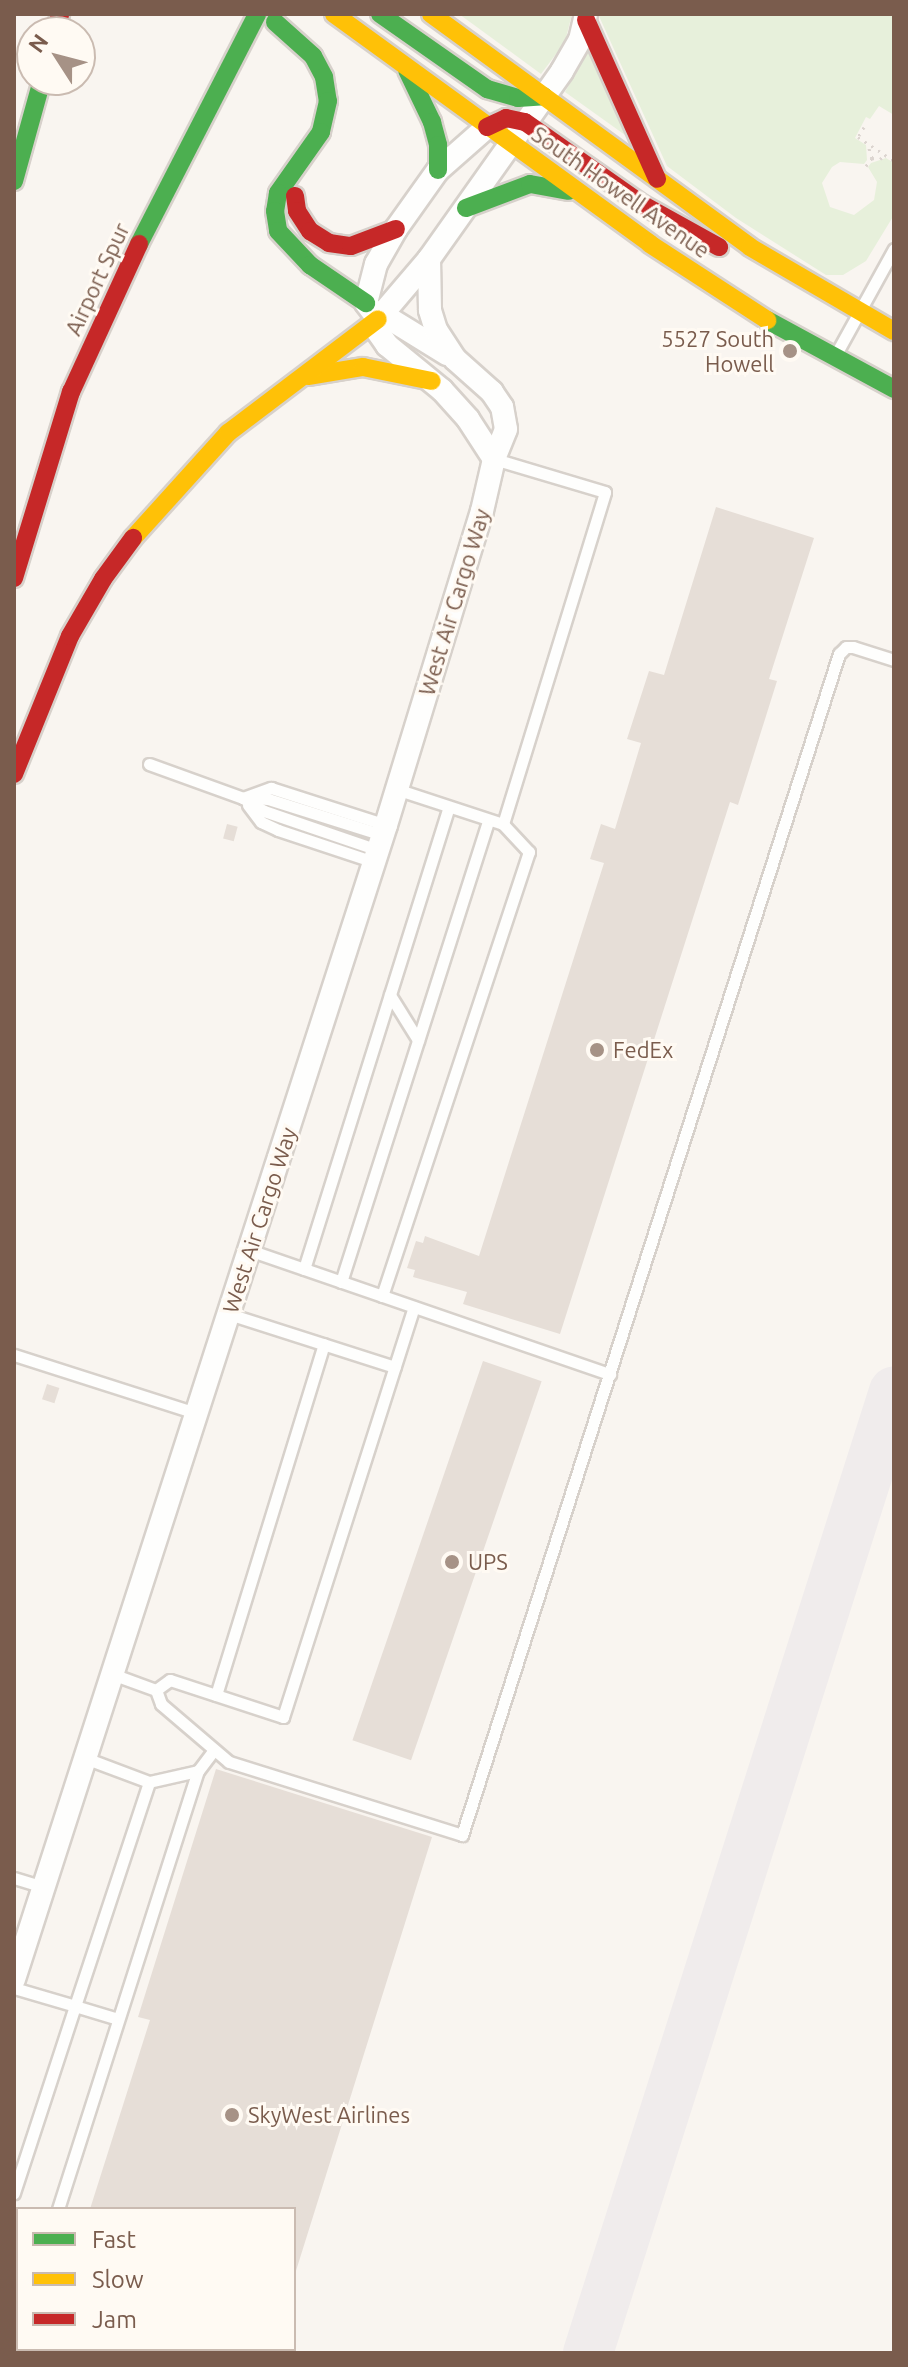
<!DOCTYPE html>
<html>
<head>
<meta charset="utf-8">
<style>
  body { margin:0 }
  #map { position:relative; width:908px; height:2367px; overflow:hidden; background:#f9f5f0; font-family:Ubuntu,sans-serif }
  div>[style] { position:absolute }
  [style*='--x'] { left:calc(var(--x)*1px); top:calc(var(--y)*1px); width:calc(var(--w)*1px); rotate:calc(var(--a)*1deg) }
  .green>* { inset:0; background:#e7f0db }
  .taxiway>* { height:50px; margin:-25px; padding:0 25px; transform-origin:25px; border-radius:25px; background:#f0ecec }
  .building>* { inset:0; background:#e6ded7; transform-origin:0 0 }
  .path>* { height:3px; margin-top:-1.5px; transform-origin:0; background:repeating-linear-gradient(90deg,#dcd5d0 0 2px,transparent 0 8px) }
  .roads { filter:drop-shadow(2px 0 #d7d1cb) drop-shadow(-2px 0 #d7d1cb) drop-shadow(0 2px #d7d1cb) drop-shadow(0 -2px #d7d1cb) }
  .lane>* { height:11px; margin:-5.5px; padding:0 5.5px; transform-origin:5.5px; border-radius:5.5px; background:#fefefd }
  .street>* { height:22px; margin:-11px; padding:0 11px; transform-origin:11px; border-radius:11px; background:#fefefd }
  .fast>* { height:18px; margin:-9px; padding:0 9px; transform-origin:9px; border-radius:9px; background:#4caf50 }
  .slow>* { height:18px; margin:-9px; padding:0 9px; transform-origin:9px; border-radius:9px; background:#ffc107 }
  .jam>* { height:18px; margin:-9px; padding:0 9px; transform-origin:9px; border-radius:9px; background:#c62828 }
  .dots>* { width:22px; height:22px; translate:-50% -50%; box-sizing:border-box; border:4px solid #fffaf3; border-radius:50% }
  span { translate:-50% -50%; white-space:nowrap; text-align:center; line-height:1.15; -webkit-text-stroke:6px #fffaf3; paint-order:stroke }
  .street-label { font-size:22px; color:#7a5c4d }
  .poi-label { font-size:22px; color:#7a5c4d }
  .right { translate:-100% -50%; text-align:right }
  .left { translate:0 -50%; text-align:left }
  .frame { position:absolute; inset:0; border:16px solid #7a5c4d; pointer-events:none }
  .legend { position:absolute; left:16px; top:2207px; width:280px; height:144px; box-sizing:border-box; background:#fffaf3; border:2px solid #cabbb1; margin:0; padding:10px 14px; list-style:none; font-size:24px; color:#7a5c4d }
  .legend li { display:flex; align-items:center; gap:16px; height:40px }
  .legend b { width:40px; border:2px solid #cabbb1 }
  .north { position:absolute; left:16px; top:16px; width:80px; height:80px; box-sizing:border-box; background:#fffaf3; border:2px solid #cabbb1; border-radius:50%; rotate:306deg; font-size:22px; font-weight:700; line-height:32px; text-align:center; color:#7a5c4d }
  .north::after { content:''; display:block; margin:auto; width:28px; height:36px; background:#a69286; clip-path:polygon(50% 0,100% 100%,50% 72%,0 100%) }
</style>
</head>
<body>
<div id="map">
  <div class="green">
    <i style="clip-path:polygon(459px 14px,572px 14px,565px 42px,541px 74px)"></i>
    <i style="clip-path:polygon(598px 14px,894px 14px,894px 115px,879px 106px,870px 119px,866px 117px,855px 138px,866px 145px,867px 160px,864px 164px,840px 162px,832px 167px,822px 183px,830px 207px,854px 215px,874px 200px,877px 182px,868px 167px,871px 163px,886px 158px,894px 163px,894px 215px,866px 261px,843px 275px,826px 275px,736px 218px,667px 166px)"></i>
    <i style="clip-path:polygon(590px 48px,625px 135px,565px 92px)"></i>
  </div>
  <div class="taxiway">
    <i style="--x:588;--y:2353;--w:1009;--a:-72.35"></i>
  </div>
  <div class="building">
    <i style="clip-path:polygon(716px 507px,814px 538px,769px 679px,777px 681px,738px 805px,730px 802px,560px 1334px,463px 1304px,467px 1292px,413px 1277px,415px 1270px,407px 1268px,416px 1241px,423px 1243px,425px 1236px,479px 1256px,604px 863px,590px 859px,601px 824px,615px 829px,641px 743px,627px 739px,649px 671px,664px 675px)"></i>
    <i style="left:227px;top:824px;width:11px;height:15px;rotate:15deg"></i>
    <i style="left:483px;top:1361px;width:62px;height:401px;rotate:19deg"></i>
    <i style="left:47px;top:1384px;width:13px;height:16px;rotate:18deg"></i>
    <i style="clip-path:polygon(216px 1769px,432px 1837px,295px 2274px,294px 2209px,90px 2209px,150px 2020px,138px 2017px)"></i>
    <i style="left:195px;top:2349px;width:27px;height:4px"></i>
  </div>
  <div class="path">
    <i style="--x:864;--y:127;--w:12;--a:121"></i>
    <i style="--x:858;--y:137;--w:43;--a:33.7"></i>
    <i style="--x:872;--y:158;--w:8;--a:7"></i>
    <i style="--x:880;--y:159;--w:6;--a:-39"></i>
    <i style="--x:866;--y:166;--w:10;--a:-53"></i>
    <i style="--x:872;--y:158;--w:14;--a:-107"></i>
  </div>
  <div class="roads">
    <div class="lane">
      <i style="--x:836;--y:354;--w:120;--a:-61.1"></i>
      <i style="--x:149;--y:764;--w:100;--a:19.9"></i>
      <i style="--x:243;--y:798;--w:25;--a:32"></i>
      <i style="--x:264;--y:811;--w:120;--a:18.9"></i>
      <i style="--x:396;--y:789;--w:113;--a:18.1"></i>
      <i style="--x:503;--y:824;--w:347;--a:-72.9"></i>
      <i style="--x:605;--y:492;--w:116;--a:-163.4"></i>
      <i style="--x:243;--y:798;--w:30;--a:-20"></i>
      <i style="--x:271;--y:788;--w:121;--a:17.8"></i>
      <i style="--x:253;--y:798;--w:15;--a:4"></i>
      <i style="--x:268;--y:799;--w:120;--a:17.5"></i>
      <i style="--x:248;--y:805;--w:21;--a:53"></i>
      <i style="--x:261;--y:822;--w:19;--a:25"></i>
      <i style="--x:278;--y:830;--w:101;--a:18.4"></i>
      <i style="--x:390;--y:995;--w:53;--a:58.1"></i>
      <i style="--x:249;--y:1250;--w:382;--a:19"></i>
      <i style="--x:304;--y:1269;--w:484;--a:-72.6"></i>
      <i style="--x:341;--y:1282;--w:485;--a:-72.3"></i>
      <i style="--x:382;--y:1296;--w:468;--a:-71.7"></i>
      <i style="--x:529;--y:852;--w:38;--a:-133"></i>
      <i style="--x:229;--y:1314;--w:174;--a:17.7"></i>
      <i style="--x:14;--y:1355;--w:191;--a:17.7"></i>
      <i style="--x:112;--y:1674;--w:47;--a:20"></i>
      <i style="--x:156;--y:1690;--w:15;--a:70"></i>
      <i style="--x:161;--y:1704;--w:89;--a:40.5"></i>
      <i style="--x:229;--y:1762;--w:244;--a:17.4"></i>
      <i style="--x:462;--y:1835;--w:1240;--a:-72.3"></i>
      <i style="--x:839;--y:654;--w:10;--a:-45"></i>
      <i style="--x:846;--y:647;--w:7;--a:0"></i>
      <i style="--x:853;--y:647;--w:43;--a:17.6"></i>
      <i style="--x:156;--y:1690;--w:17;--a:-36"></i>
      <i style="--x:170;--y:1680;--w:119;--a:18.1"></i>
      <i style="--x:283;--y:1717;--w:430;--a:-72.3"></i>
      <i style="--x:216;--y:1695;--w:367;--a:-72.9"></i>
      <i style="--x:85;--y:1758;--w:68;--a:20.6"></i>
      <i style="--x:14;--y:1878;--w:30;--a:17"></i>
      <i style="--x:14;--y:1988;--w:64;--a:16.4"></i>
      <i style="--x:75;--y:2006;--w:197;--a:108.1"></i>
      <i style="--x:118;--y:2019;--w:45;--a:-163.2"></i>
      <i style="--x:75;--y:2006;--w:236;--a:-71.7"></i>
      <i style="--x:149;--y:1782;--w:50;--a:-12.7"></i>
      <i style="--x:198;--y:1771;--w:26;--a:-53"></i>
      <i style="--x:58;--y:2209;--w:460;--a:-72.3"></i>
      <i style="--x:14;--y:2216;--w:4;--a:14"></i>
    </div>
    <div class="street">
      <i style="--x:487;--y:127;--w:65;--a:138.7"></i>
      <i style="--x:438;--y:170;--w:72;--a:125.4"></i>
      <i style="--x:396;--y:229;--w:40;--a:119.7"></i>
      <i style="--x:376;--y:264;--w:40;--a:104.4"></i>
      <i style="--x:366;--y:303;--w:20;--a:53"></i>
      <i style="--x:378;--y:319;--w:13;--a:90"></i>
      <i style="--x:378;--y:332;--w:16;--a:55"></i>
      <i style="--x:387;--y:345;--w:71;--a:39.3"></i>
      <i style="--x:442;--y:390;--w:39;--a:48"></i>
      <i style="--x:468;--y:419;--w:48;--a:57"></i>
      <i style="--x:378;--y:319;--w:79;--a:-49.6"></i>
      <i style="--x:429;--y:259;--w:230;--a:-54.7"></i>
      <i style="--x:562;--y:71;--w:36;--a:-60"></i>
      <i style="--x:580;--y:40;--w:26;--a:-77"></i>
      <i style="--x:378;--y:319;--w:12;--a:0"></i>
      <i style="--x:390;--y:319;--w:67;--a:31.6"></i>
      <i style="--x:14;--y:1979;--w:1212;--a:-72.13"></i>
      <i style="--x:386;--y:825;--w:328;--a:-73"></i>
      <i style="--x:482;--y:511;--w:53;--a:-77"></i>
      <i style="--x:494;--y:459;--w:32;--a:-68"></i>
      <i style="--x:506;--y:429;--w:22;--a:-100"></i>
      <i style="--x:502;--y:407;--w:18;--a:-124"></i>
      <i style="--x:492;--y:392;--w:50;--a:-138.3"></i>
      <i style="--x:455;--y:359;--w:35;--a:-123"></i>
      <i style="--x:436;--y:330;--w:21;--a:-107"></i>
      <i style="--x:430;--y:310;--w:51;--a:-91.1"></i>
    </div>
    <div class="fast">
      <i style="--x:380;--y:14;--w:131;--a:35"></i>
      <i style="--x:487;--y:89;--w:32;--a:16"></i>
      <i style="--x:518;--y:98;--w:26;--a:-4"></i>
      <i style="--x:275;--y:22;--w:51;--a:41.8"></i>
      <i style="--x:313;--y:56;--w:24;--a:62"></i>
      <i style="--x:324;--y:77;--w:24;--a:81"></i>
      <i style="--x:328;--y:101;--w:32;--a:103"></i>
      <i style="--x:321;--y:132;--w:75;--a:125.2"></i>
      <i style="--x:278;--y:193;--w:18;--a:99"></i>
      <i style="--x:275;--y:211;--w:20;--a:81"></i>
      <i style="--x:278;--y:231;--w:47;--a:46.7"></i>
      <i style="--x:310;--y:265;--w:68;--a:34.2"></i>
      <i style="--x:407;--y:70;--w:58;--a:64.3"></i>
      <i style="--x:432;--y:122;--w:24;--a:75"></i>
      <i style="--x:438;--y:145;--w:25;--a:90"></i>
      <i style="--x:14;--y:181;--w:105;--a:-74.5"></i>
      <i style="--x:466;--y:208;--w:68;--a:-20.6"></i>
      <i style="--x:530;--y:184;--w:39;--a:10"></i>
      <i style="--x:139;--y:244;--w:259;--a:-62.8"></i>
      <i style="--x:767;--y:320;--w:145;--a:28.5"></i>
    </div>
    <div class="slow">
      <i style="--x:334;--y:14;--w:391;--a:36"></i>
      <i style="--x:650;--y:244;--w:140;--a:33"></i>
      <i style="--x:431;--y:14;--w:395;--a:36.1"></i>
      <i style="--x:750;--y:247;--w:167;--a:30.3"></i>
      <i style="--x:308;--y:376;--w:56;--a:-9.3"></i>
      <i style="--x:363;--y:367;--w:70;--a:11.5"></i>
      <i style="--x:133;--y:538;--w:142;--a:-47.9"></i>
      <i style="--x:228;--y:433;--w:188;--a:-37.2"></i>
    </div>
    <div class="jam">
      <i style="--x:586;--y:20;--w:174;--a:65.9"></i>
      <i style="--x:55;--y:32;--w:19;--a:-74"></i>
      <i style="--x:487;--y:127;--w:21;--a:-25"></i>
      <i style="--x:506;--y:118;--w:19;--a:12"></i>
      <i style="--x:525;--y:122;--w:144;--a:35.1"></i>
      <i style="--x:643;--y:205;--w:87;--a:28.9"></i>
      <i style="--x:295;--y:196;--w:15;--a:82"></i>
      <i style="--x:297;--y:211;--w:24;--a:57"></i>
      <i style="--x:310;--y:231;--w:22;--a:32"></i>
      <i style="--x:329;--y:243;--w:22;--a:8"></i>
      <i style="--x:351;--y:246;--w:48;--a:-20.7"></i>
      <i style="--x:14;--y:578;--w:195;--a:-73"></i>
      <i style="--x:71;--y:392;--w:163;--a:-65.3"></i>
      <i style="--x:14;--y:774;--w:149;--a:-67.9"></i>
      <i style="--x:70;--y:636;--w:66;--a:-59.9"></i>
      <i style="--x:103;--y:579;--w:51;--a:-53.8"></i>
    </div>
  </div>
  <div class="dots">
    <i style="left:790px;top:351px;background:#a69286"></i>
    <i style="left:597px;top:1050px;background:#a69286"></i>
    <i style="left:452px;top:1562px;background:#a69286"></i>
    <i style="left:232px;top:2115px;background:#a69286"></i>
  </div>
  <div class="street-label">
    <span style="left:621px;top:192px;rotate:35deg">South Howell Avenue</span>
    <span style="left:97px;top:279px;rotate:-65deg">Airport Spur</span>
    <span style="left:454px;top:602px;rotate:-73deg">West Air Cargo Way</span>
    <span style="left:259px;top:1220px;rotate:-72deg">West Air Cargo Way</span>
  </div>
  <div class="poi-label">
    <span class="right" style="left:774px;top:351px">5527 South<br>Howell</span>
    <span class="left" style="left:613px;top:1050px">FedEx</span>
    <span class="left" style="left:468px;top:1562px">UPS</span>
    <span class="left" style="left:248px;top:2115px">SkyWest Airlines</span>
  </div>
  <div class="frame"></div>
  <ul class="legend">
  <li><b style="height:10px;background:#4caf50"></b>Fast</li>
  <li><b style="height:10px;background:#ffc107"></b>Slow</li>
  <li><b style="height:10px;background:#c62828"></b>Jam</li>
  </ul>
  <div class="north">N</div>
</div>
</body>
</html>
